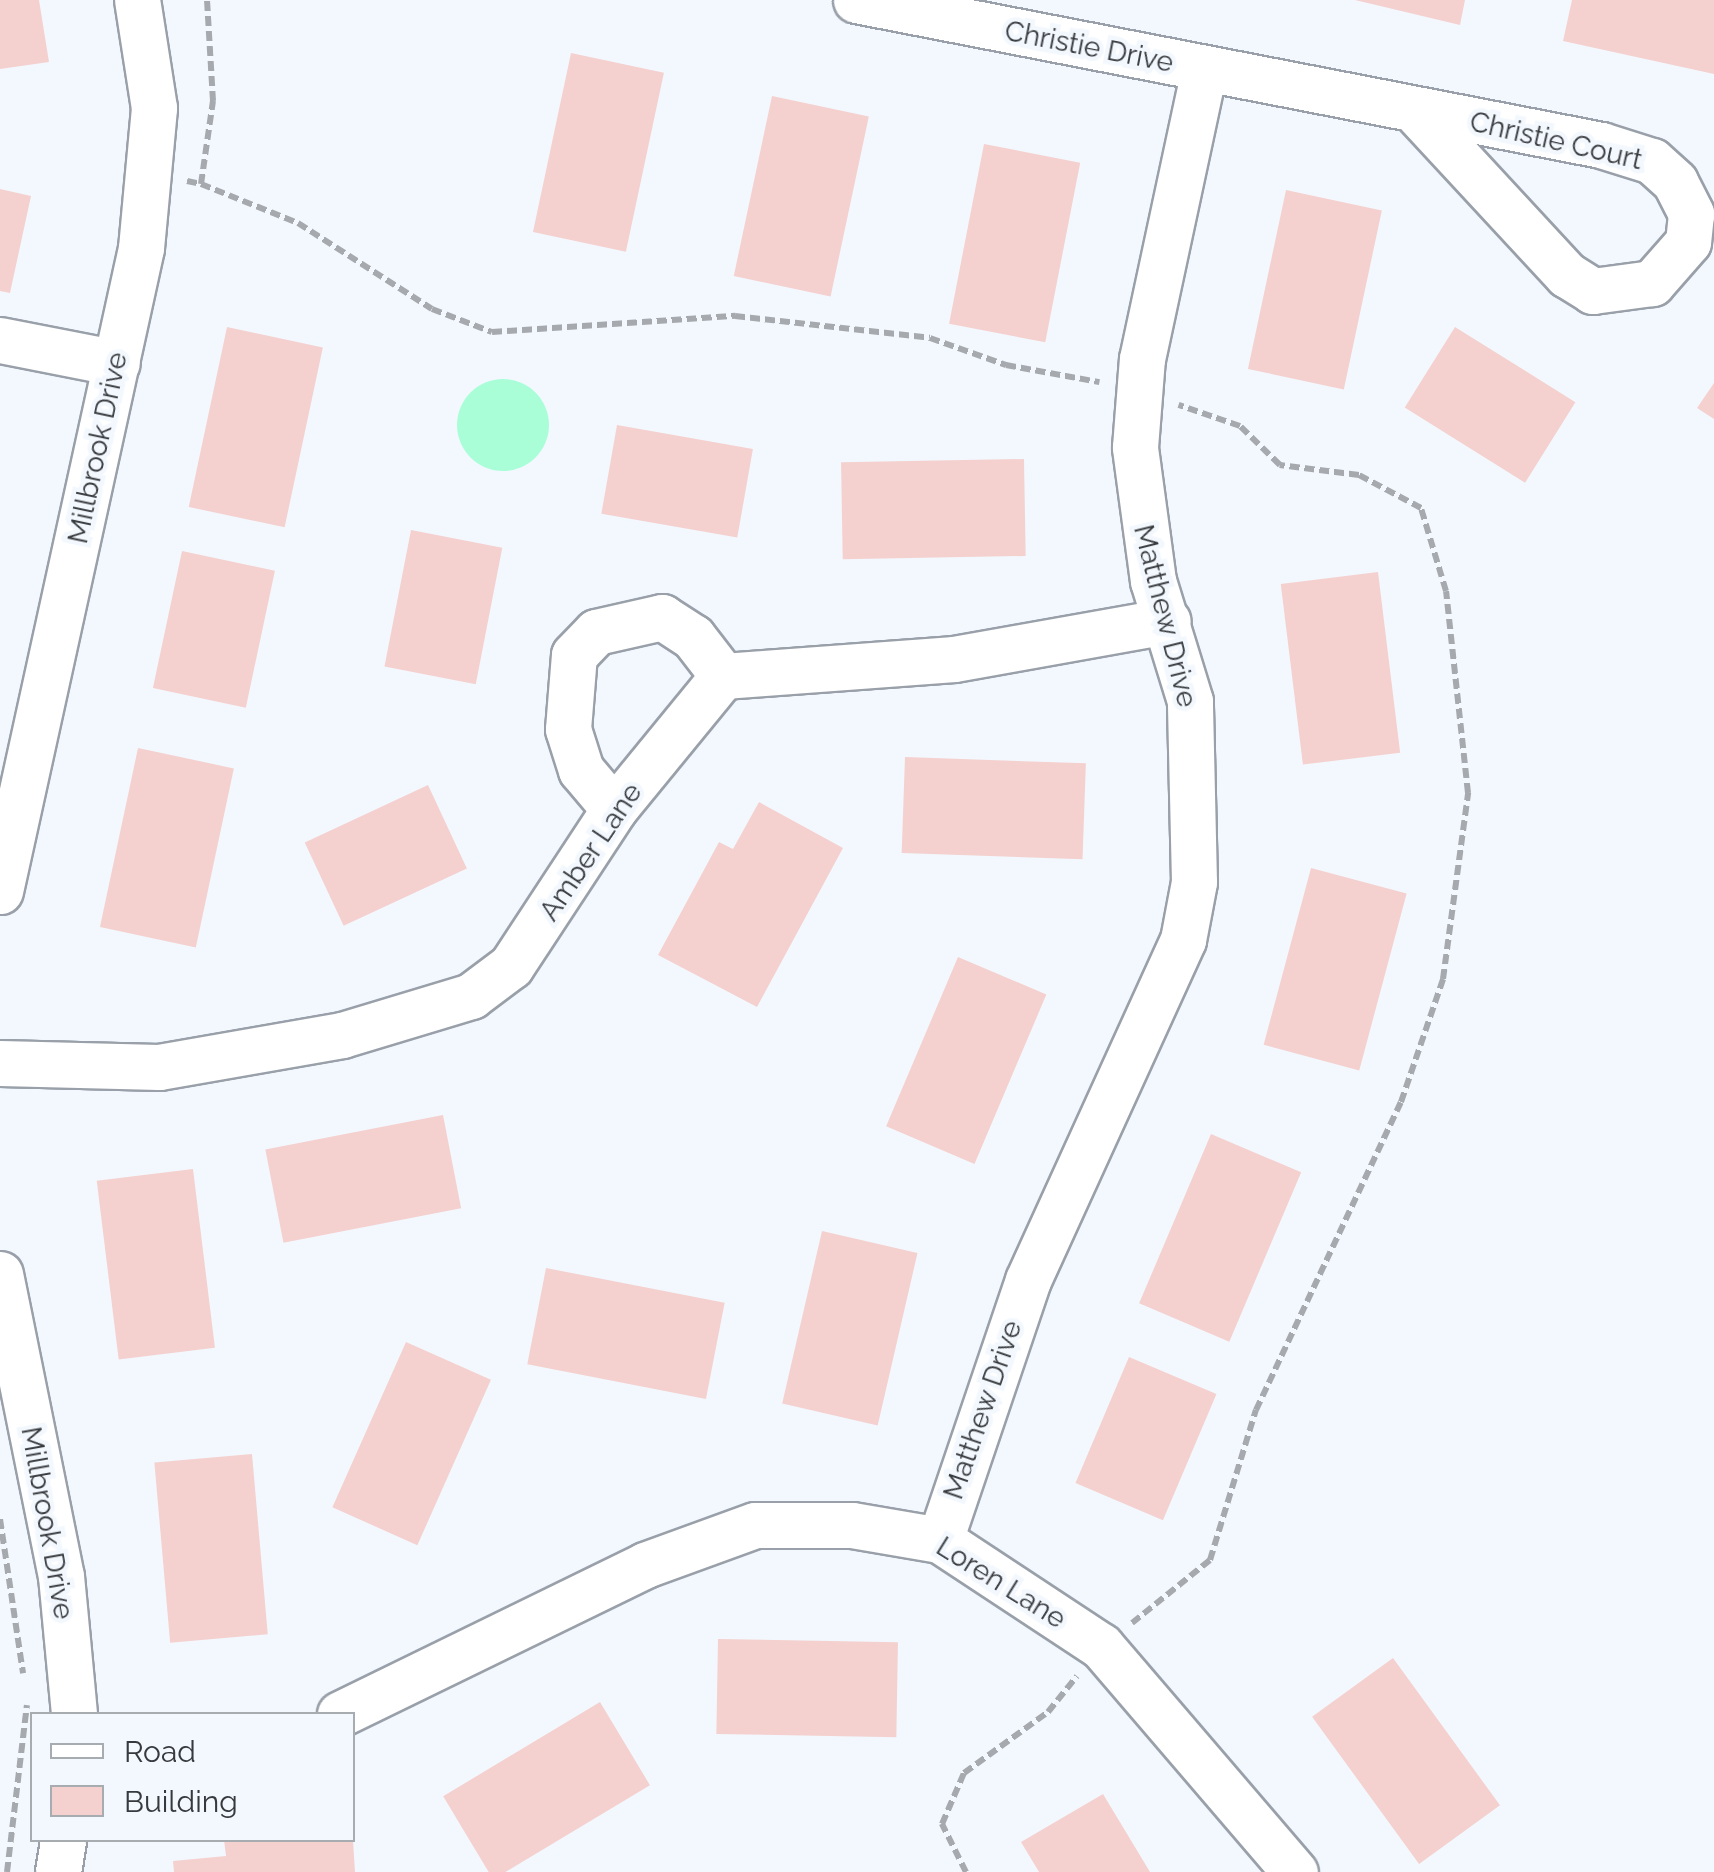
<!DOCTYPE html>
<html>
<head>
<meta charset="utf-8">
<style>
  body { margin:0 }
  #map { position:relative; width:1714px; height:1872px; overflow:hidden; background:#f3f8fe; font-family:Raleway,sans-serif }
  div>[style] { position:absolute }
  [style*='--x'] { left:calc(var(--x)*1px); top:calc(var(--y)*1px); width:calc(var(--w)*1px); rotate:calc(var(--a)*1deg) }
  .green>* { inset:0; background:#a9fed8 }
  .round { border-radius:50% }
  .building>* { inset:0; background:#f4d1cf; transform-origin:0 0 }
  .path>* { height:6px; margin-top:-3px; transform-origin:0; background:repeating-linear-gradient(90deg,#a6aaaf 0 10px,transparent 0 15px) }
  .roads { filter:drop-shadow(2px 0 #99a0a9) drop-shadow(-2px 0 #99a0a9) drop-shadow(0 2px #99a0a9) drop-shadow(0 -2px #99a0a9) }
  .minor>* { height:45px; margin:-22.5px; padding:0 22.5px; transform-origin:22.5px; border-radius:22.5px; background:#fff }
  span { translate:-50% -50%; white-space:nowrap; text-align:center; line-height:1.15; -webkit-text-stroke:9px #f3f8fe; paint-order:stroke }
  .street-label { font-size:28px; color:#36393d }
  .legend { position:absolute; left:30px; top:1712px; width:325px; height:130px; box-sizing:border-box; background:#f3f8fe; border:2px solid #a7acb1; margin:0; padding:12px 18px; list-style:none; font-size:30px; color:#36393d }
  .legend li { display:flex; align-items:center; gap:20px; height:50px }
  .legend b { width:50px; border:2px solid #a7acb1 }
</style>
</head>
<body>
<div id="map">
  <div class="green">
    <i class="round" style="left:457px;top:379px;width:92px;height:92px"></i>
  </div>
  <div class="building">
    <i style="clip-path:polygon(0 0,39px 0,49px 62px,0 69px)"></i>
    <i style="clip-path:polygon(1355px 0,1465px 0,1460px 25px)"></i>
    <i style="clip-path:polygon(1572px 0,1714px 0,1714px 74px,1563px 41px)"></i>
    <i style="left:571px;top:53px;width:95px;height:183px;rotate:12deg"></i>
    <i style="left:772px;top:96px;width:99px;height:184px;rotate:12deg"></i>
    <i style="left:984px;top:144px;width:98px;height:183px;rotate:11deg"></i>
    <i style="clip-path:polygon(0 189px,31px 196px,10px 293px,0 291px)"></i>
    <i style="left:1286px;top:190px;width:98px;height:183px;rotate:12deg"></i>
    <i style="left:227px;top:327px;width:98px;height:184px;rotate:12deg"></i>
    <i style="left:1455px;top:327px;width:142px;height:95px;rotate:32deg"></i>
    <i style="clip-path:polygon(1714px 383px,1714px 419px,1697px 408px)"></i>
    <i style="left:617px;top:425px;width:138px;height:90px;rotate:10deg"></i>
    <i style="left:1024px;top:459px;width:97px;height:183px;rotate:89deg"></i>
    <i style="left:411px;top:530px;width:93px;height:139px;rotate:11deg"></i>
    <i style="left:182px;top:551px;width:95px;height:140px;rotate:12deg"></i>
    <i style="left:1378px;top:572px;width:182px;height:98px;rotate:83deg"></i>
    <i style="left:138px;top:748px;width:98px;height:183px;rotate:12deg"></i>
    <i style="left:905px;top:757px;width:181px;height:96px;rotate:2deg"></i>
    <i style="left:428px;top:785px;width:92px;height:136px;rotate:65deg"></i>
    <i style="clip-path:polygon(759px 802px,843px 848px,757px 1007px,658px 955px,719px 842px,733px 849px)"></i>
    <i style="left:1311px;top:868px;width:99px;height:183px;rotate:15deg"></i>
    <i style="left:958px;top:957px;width:96px;height:184px;rotate:23deg"></i>
    <i style="left:443px;top:1115px;width:95px;height:181px;rotate:79deg"></i>
    <i style="left:1211px;top:1134px;width:98px;height:184px;rotate:23deg"></i>
    <i style="left:193px;top:1169px;width:180px;height:97px;rotate:83deg"></i>
    <i style="left:822px;top:1231px;width:98px;height:177px;rotate:13deg"></i>
    <i style="left:546px;top:1268px;width:182px;height:98px;rotate:11deg"></i>
    <i style="left:406px;top:1342px;width:93px;height:181px;rotate:24deg"></i>
    <i style="left:1129px;top:1357px;width:95px;height:137px;rotate:23deg"></i>
    <i style="left:252px;top:1454px;width:181px;height:98px;rotate:85deg"></i>
    <i style="left:718px;top:1639px;width:180px;height:95px;rotate:1deg"></i>
    <i style="left:1393px;top:1658px;width:182px;height:100px;rotate:54deg"></i>
    <i style="left:600px;top:1702px;width:97px;height:183px;rotate:59deg"></i>
    <i style="clip-path:polygon(1103px 1794px,1150px 1872px,1039px 1872px,1021px 1842px)"></i>
    <i style="clip-path:polygon(224px 1840px,353px 1840px,355px 1872px,174px 1872px,173px 1861px,226px 1856px)"></i>
  </div>
  <div class="path">
    <i style="--x:187;--y:181;--w:14;--a:12"></i>
    <i style="--x:201;--y:184;--w:84;--a:-81.8"></i>
    <i style="--x:213;--y:101;--w:101;--a:-93.4"></i>
    <i style="--x:201;--y:184;--w:105;--a:21.9"></i>
    <i style="--x:298;--y:223;--w:159;--a:32.7"></i>
    <i style="--x:432;--y:309;--w:64;--a:21"></i>
    <i style="--x:492;--y:332;--w:244;--a:-3.8"></i>
    <i style="--x:735;--y:316;--w:196;--a:6.4"></i>
    <i style="--x:930;--y:338;--w:81;--a:19.6"></i>
    <i style="--x:1006;--y:365;--w:95;--a:10.4"></i>
    <i style="--x:0;--y:1519;--w:156;--a:81.5"></i>
    <i style="--x:1132;--y:1623;--w:100;--a:-38.9"></i>
    <i style="--x:1210;--y:1560;--w:157;--a:-73"></i>
    <i style="--x:1256;--y:1410;--w:340;--a:-64.8"></i>
    <i style="--x:1401;--y:1102;--w:130;--a:-71.1"></i>
    <i style="--x:1443;--y:979;--w:188;--a:-82.3"></i>
    <i style="--x:1468;--y:793;--w:203;--a:-96.2"></i>
    <i style="--x:1446;--y:591;--w:87;--a:-106.8"></i>
    <i style="--x:1421;--y:508;--w:70;--a:-152"></i>
    <i style="--x:1359;--y:475;--w:80;--a:-172.8"></i>
    <i style="--x:1280;--y:465;--w:56;--a:-135.7"></i>
    <i style="--x:1240;--y:426;--w:65;--a:-161"></i>
    <i style="--x:7;--y:1872;--w:168;--a:-83.2"></i>
    <i style="--x:966;--y:1872;--w:54;--a:-116.6"></i>
    <i style="--x:942;--y:1824;--w:56;--a:-66.7"></i>
    <i style="--x:964;--y:1773;--w:104;--a:-36"></i>
    <i style="--x:1048;--y:1712;--w:46;--a:-51.1"></i>
  </div>
  <div class="roads">
    <div class="minor">
      <i style="--x:856;--y:0;--w:759;--a:11.01"></i>
      <i style="--x:1601;--y:145;--w:53;--a:17.4"></i>
      <i style="--x:1652;--y:161;--w:31;--a:42"></i>
      <i style="--x:1675;--y:182;--w:36;--a:63"></i>
      <i style="--x:1691;--y:214;--w:28;--a:96"></i>
      <i style="--x:1688;--y:242;--w:55;--a:131.3"></i>
      <i style="--x:1652;--y:283;--w:60;--a:172.3"></i>
      <i style="--x:1593;--y:291;--w:31;--a:-148"></i>
      <i style="--x:1567;--y:275;--w:225;--a:-132.8"></i>
      <i style="--x:0;--y:340;--w:119;--a:11.1"></i>
      <i style="--x:614;--y:809;--w:51;--a:-130.2"></i>
      <i style="--x:581;--y:770;--w:43;--a:-107.6"></i>
      <i style="--x:568;--y:729;--w:74;--a:-85.4"></i>
      <i style="--x:574;--y:655;--w:32;--a:-46"></i>
      <i style="--x:596;--y:632;--w:68;--a:-12.8"></i>
      <i style="--x:662;--y:617;--w:37;--a:33"></i>
      <i style="--x:693;--y:637;--w:49;--a:52.4"></i>
      <i style="--x:0;--y:891;--w:658;--a:-77.63"></i>
      <i style="--x:141;--y:248;--w:141;--a:-84.7"></i>
      <i style="--x:154;--y:108;--w:109;--a:-98.9"></i>
      <i style="--x:0;--y:1063;--w:159;--a:1.4"></i>
      <i style="--x:159;--y:1067;--w:186;--a:-9.9"></i>
      <i style="--x:342;--y:1035;--w:135;--a:-16.8"></i>
      <i style="--x:471;--y:996;--w:50;--a:-36.9"></i>
      <i style="--x:511;--y:966;--w:188;--a:-56.7"></i>
      <i style="--x:614;--y:809;--w:172;--a:-50.7"></i>
      <i style="--x:723;--y:676;--w:232;--a:-4.2"></i>
      <i style="--x:954;--y:659;--w:217;--a:-10.1"></i>
      <i style="--x:0;--y:1274;--w:308;--a:78.6"></i>
      <i style="--x:61;--y:1576;--w:139;--a:84.6"></i>
      <i style="--x:940;--y:1540;--w:274;--a:-71.3"></i>
      <i style="--x:1028;--y:1280;--w:374;--a:-65.5"></i>
      <i style="--x:1183;--y:940;--w:59;--a:-79.3"></i>
      <i style="--x:1194;--y:882;--w:181;--a:-91.3"></i>
      <i style="--x:1190;--y:701;--w:126;--a:-107.1"></i>
      <i style="--x:1153;--y:581;--w:135;--a:-97.7"></i>
      <i style="--x:1135;--y:447;--w:88;--a:-85.5"></i>
      <i style="--x:1142;--y:359;--w:295;--a:-77.9"></i>
      <i style="--x:340;--y:1714;--w:339;--a:-26"></i>
      <i style="--x:645;--y:1565;--w:117;--a:-20"></i>
      <i style="--x:755;--y:1525;--w:97;--a:0"></i>
      <i style="--x:852;--y:1525;--w:89;--a:9.7"></i>
      <i style="--x:940;--y:1540;--w:193;--a:33.4"></i>
      <i style="--x:1101;--y:1646;--w:298;--a:49.4"></i>
      <i style="--x:58;--y:1872;--w:32;--a:-81"></i>
    </div>
  </div>
  <div class="street-label">
    <span style="left:1089px;top:47px;rotate:11deg">Christie Drive</span>
    <span style="left:1556px;top:141px;rotate:13deg">Christie Court</span>
    <span style="left:98px;top:448px;rotate:-78deg">Millbrook Drive</span>
    <span style="left:1165px;top:616px;rotate:76deg">Matthew Drive</span>
    <span style="left:591px;top:852px;rotate:-56deg">Amber Lane</span>
    <span style="left:983px;top:1410px;rotate:-71deg">Matthew Drive</span>
    <span style="left:47px;top:1523px;rotate:80deg">Millbrook Drive</span>
    <span style="left:1001px;top:1583px;rotate:32deg">Loren Lane</span>
  </div>
  <ul class="legend">
  <li><b style="height:12px;background:#fff"></b>Road</li>
  <li><b style="height:28px;background:#f4d1cf"></b>Building</li>
  </ul>
</div>
</body>
</html>
